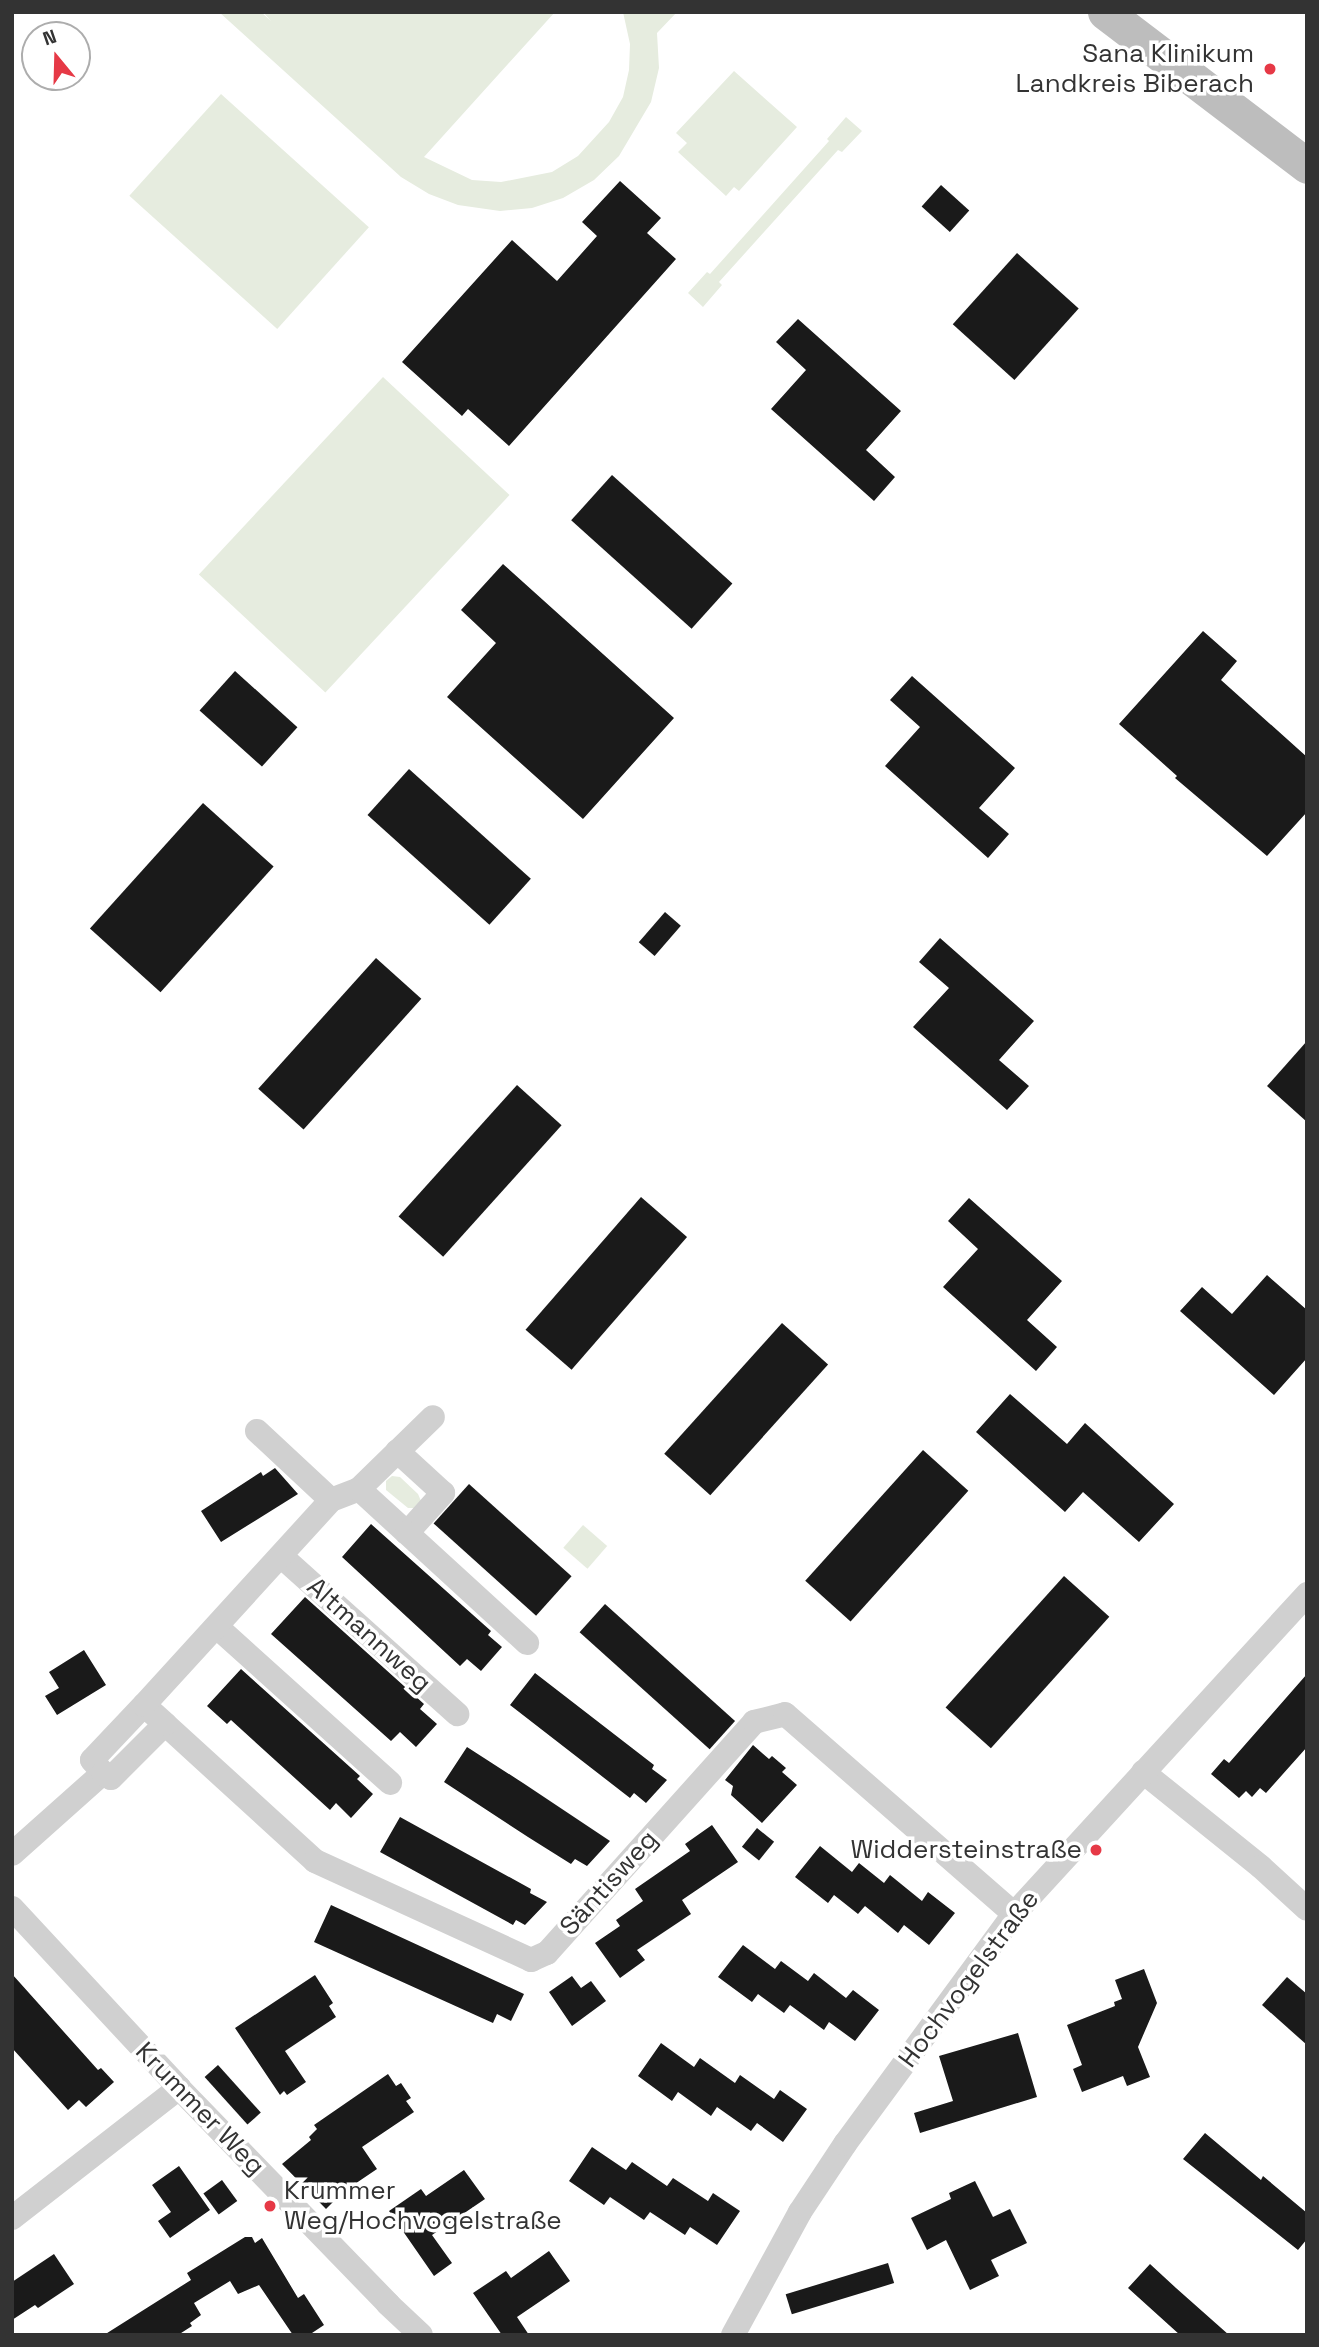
<!DOCTYPE html>
<html>
<head>
<meta charset="utf-8">
<style>
  body { margin:0 }
  #map { position:relative; width:1319px; height:2347px; overflow:hidden; background:#fff; font-family:"Space Grotesk",sans-serif }
  div>[style] { position:absolute }
  [style*='--x'] { left:calc(var(--x)*1px); top:calc(var(--y)*1px); width:calc(var(--w)*1px); rotate:calc(var(--a)*1deg) }
  .green>* { inset:0; background:#e6ecdf; transform-origin:0 0 }
  .building>* { inset:0; background:#1a1a1a; transform-origin:0 0 }
  .street>* { height:24px; margin:-12px; padding:0 12px; transform-origin:12px; border-radius:12px; background:#d0d0d0 }
  .secondary>* { height:35px; margin:-17.5px; padding:0 17.5px; transform-origin:17.5px; border-radius:17.5px; background:#bdbdbd }
  .dots>* { width:19px; height:19px; translate:-50% -50%; box-sizing:border-box; border:4px solid #fff; border-radius:50% }
  span { translate:-50% -50%; white-space:nowrap; text-align:center; line-height:1.15; -webkit-text-stroke:7px #fff; paint-order:stroke }
  .poi-label { font-size:26px; color:#333 }
  .right { translate:-100% -50%; text-align:right }
  .left { translate:0 -50%; text-align:left }
  .street-label { font-size:26px; color:#333 }
  .frame { position:absolute; inset:0; border:14px solid #333; pointer-events:none }
  .north { position:absolute; left:21px; top:21px; width:70px; height:70px; box-sizing:border-box; background:#fff; border:2px solid #adadad; border-radius:50%; rotate:341deg; font-size:19px; font-weight:700; line-height:28px; text-align:center; color:#333 }
  .north::after { content:''; display:block; margin:auto; width:24px; height:32px; background:#e63946; clip-path:polygon(50% 0,100% 100%,50% 72%,0 100%) }
</style>
</head>
<body>
<div id="map">
  <div class="green">
    <i style="clip-path:polygon(219px 12px,261px 12px,271px 21px,263px 12px,555px 12px,424px 157px,472px 180px,501px 182px,552px 172px,578px 156px,609px 122px,623px 97px,629px 70px,630px 44px,623px 12px,677px 12px,657px 33px,659px 68px,651px 102px,619px 156px,594px 180px,563px 198px,532px 208px,500px 211px,458px 205px,429px 194px,401px 177px)"></i>
    <i style="clip-path:polygon(734px 71px,797px 127px,739px 191px,734px 187px,726px 196px,678px 152px,687px 143px,676px 133px)"></i>
    <i style="left:221px;top:94px;width:199px;height:137px;rotate:42deg"></i>
    <i style="clip-path:polygon(846px 117px,862px 131px,842px 152px,838px 150px,719px 282px,722px 285px,703px 307px,688px 293px,707px 272px,710px 274px,829px 141px,827px 139px)"></i>
    <i style="left:383px;top:377px;width:173px;height:270px;rotate:43deg"></i>
    <i style="clip-path:polygon(392px 1476px,400px 1477px,418px 1494px,421px 1501px,414px 1508px,408px 1508px,386px 1490px,386px 1481px)"></i>
    <i style="left:583px;top:1525px;width:32px;height:30px;rotate:41deg"></i>
  </div>
  <div class="building">
    <i style="clip-path:polygon(620px 181px,661px 218px,647px 233px,676px 259px,509px 446px,468px 409px,462px 416px,402px 362px,512px 240px,557px 281px,597px 236px,582px 222px)"></i>
    <i style="left:941px;top:185px;width:38px;height:29px;rotate:42deg"></i>
    <i style="left:1017px;top:253px;width:83px;height:96px;rotate:42deg"></i>
    <i style="clip-path:polygon(798px 319px,901px 411px,866px 450px,895px 477px,874px 501px,771px 409px,806px 370px,776px 342px)"></i>
    <i style="left:612px;top:475px;width:162px;height:61px;rotate:42deg"></i>
    <i style="clip-path:polygon(503px 564px,674px 718px,583px 819px,447px 697px,496px 643px,461px 610px)"></i>
    <i style="clip-path:polygon(1203px 631px,1237px 661px,1221px 680px,1307px 757px,1307px 812px,1267px 856px,1175px 778px,1177px 776px,1119px 724px)"></i>
    <i style="left:235px;top:671px;width:84px;height:53px;rotate:42deg"></i>
    <i style="clip-path:polygon(912px 676px,1015px 768px,979px 808px,1009px 834px,988px 858px,885px 766px,920px 727px,890px 700px)"></i>
    <i style="left:409px;top:769px;width:164px;height:62px;rotate:42deg"></i>
    <i style="left:203px;top:803px;width:95px;height:169px;rotate:42deg"></i>
    <i style="left:665px;top:912px;width:21px;height:40px;rotate:41deg"></i>
    <i style="clip-path:polygon(940px 938px,1034px 1021px,999px 1060px,1029px 1086px,1007px 1110px,913px 1027px,949px 988px,919px 962px)"></i>
    <i style="left:376px;top:958px;width:61px;height:176px;rotate:42deg"></i>
    <i style="clip-path:polygon(1307px 1041px,1307px 1122px,1267px 1086px)"></i>
    <i style="left:517px;top:1085px;width:60px;height:177px;rotate:42deg"></i>
    <i style="left:641px;top:1197px;width:61px;height:176px;rotate:41deg"></i>
    <i style="clip-path:polygon(969px 1198px,1062px 1281px,1027px 1320px,1057px 1347px,1036px 1371px,943px 1287px,978px 1249px,948px 1221px)"></i>
    <i style="clip-path:polygon(1267px 1275px,1307px 1310px,1307px 1358px,1274px 1395px,1180px 1311px,1202px 1287px,1232px 1314px)"></i>
    <i style="left:782px;top:1323px;width:62px;height:176px;rotate:42deg"></i>
    <i style="clip-path:polygon(1010px 1394px,1067px 1444px,1085px 1423px,1174px 1504px,1139px 1542px,1083px 1492px,1065px 1512px,976px 1432px)"></i>
    <i style="left:923px;top:1450px;width:61px;height:176px;rotate:42deg"></i>
    <i style="clip-path:polygon(275px 1468px,298px 1494px,221px 1542px,201px 1511px,261px 1472px,263px 1476px)"></i>
    <i style="left:469px;top:1484px;width:138px;height:53px;rotate:42deg"></i>
    <i style="clip-path:polygon(371px 1524px,491px 1631px,488px 1635px,502px 1647px,481px 1671px,467px 1659px,460px 1666px,342px 1557px)"></i>
    <i style="left:1064px;top:1576px;width:61px;height:177px;rotate:42deg"></i>
    <i style="clip-path:polygon(305px 1597px,424px 1704px,420px 1709px,437px 1724px,416px 1747px,400px 1732px,391px 1741px,271px 1634px)"></i>
    <i style="left:605px;top:1604px;width:175px;height:38px;rotate:42deg"></i>
    <i style="clip-path:polygon(84px 1650px,106px 1685px,57px 1715px,45px 1696px,59px 1688px,49px 1672px)"></i>
    <i style="clip-path:polygon(241px 1669px,360px 1776px,357px 1779px,373px 1794px,351px 1818px,336px 1803px,330px 1810px,231px 1720px,227px 1724px,207px 1706px)"></i>
    <i style="clip-path:polygon(535px 1673px,654px 1765px,652px 1769px,667px 1780px,646px 1803px,634px 1793px,630px 1798px,510px 1705px)"></i>
    <i style="clip-path:polygon(1307px 1674px,1307px 1747px,1266px 1793px,1260px 1788px,1252px 1797px,1246px 1791px,1239px 1798px,1211px 1774px,1224px 1759px,1229px 1763px)"></i>
    <i style="clip-path:polygon(753px 1745px,769px 1759px,772px 1756px,786px 1768px,782px 1772px,797px 1785px,762px 1823px,731px 1795px,733px 1786px,725px 1780px)"></i>
    <i style="clip-path:polygon(467px 1747px,523px 1783px,610px 1841px,587px 1866px,575px 1859px,571px 1864px,528px 1837px,444px 1782px)"></i>
    <i style="clip-path:polygon(400px 1817px,531px 1889px,530px 1893px,547px 1902px,525px 1925px,516px 1920px,513px 1925px,380px 1852px)"></i>
    <i style="clip-path:polygon(712px 1825px,738px 1862px,682px 1900px,691px 1914px,637px 1950px,645px 1960px,620px 1978px,595px 1943px,620px 1926px,616px 1920px,643px 1901px,635px 1889px,690px 1851px,685px 1844px)"></i>
    <i style="left:757px;top:1828px;width:22px;height:24px;rotate:39deg"></i>
    <i style="clip-path:polygon(820px 1846px,852px 1872px,859px 1863px,884px 1883px,890px 1875px,922px 1901px,928px 1892px,955px 1913px,929px 1945px,904px 1925px,898px 1933px,865px 1906px,858px 1914px,834px 1895px,828px 1903px,795px 1877px)"></i>
    <i style="clip-path:polygon(331px 1905px,524px 1994px,511px 2021px,497px 2014px,493px 2023px,314px 1942px)"></i>
    <i style="clip-path:polygon(743px 1945px,775px 1969px,781px 1961px,808px 1981px,814px 1973px,846px 1998px,853px 1990px,879px 2010px,855px 2041px,829px 2022px,824px 2030px,790px 2005px,784px 2013px,758px 1994px,752px 2002px,718px 1977px)"></i>
    <i style="clip-path:polygon(1144px 1969px,1157px 2003px,1138px 2047px,1150px 2077px,1127px 2086px,1123px 2076px,1082px 2092px,1073px 2069px,1082px 2065px,1067px 2025px,1115px 2006px,1114px 2002px,1122px 1999px,1115px 1980px)"></i>
    <i style="clip-path:polygon(12px 1974px,98px 2070px,101px 2068px,114px 2082px,86px 2107px,79px 2100px,68px 2110px,12px 2048px)"></i>
    <i style="clip-path:polygon(315px 1975px,333px 2003px,329px 2006px,336px 2017px,285px 2051px,306px 2082px,287px 2095px,284px 2091px,280px 2095px,235px 2028px)"></i>
    <i style="clip-path:polygon(572px 1976px,581px 1988px,591px 1981px,606px 2001px,572px 2026px,549px 1992px)"></i>
    <i style="clip-path:polygon(1287px 1977px,1307px 1994px,1307px 2045px,1262px 2005px)"></i>
    <i style="clip-path:polygon(1018px 2033px,1037px 2097px,920px 2133px,914px 2113px,953px 2101px,939px 2056px)"></i>
    <i style="clip-path:polygon(661px 2043px,694px 2067px,700px 2058px,735px 2083px,740px 2075px,774px 2099px,780px 2090px,807px 2109px,783px 2142px,757px 2123px,751px 2131px,717px 2107px,711px 2116px,678px 2092px,672px 2101px,638px 2076px)"></i>
    <i style="left:218px;top:2065px;width:64px;height:18px;rotate:48deg"></i>
    <i style="clip-path:polygon(388px 2074px,396px 2086px,401px 2083px,411px 2098px,406px 2101px,414px 2112px,362px 2147px,377px 2169px,343px 2192px,326px 2209px,282px 2164px,311px 2140px,309px 2137px,317px 2129px,314px 2125px)"></i>
    <i style="clip-path:polygon(1205px 2133px,1261px 2180px,1263px 2176px,1307px 2213px,1307px 2239px,1298px 2250px,1183px 2159px)"></i>
    <i style="clip-path:polygon(592px 2147px,626px 2170px,632px 2162px,667px 2186px,673px 2178px,708px 2201px,713px 2193px,740px 2211px,717px 2245px,690px 2227px,685px 2235px,650px 2212px,644px 2220px,610px 2197px,604px 2205px,569px 2181px)"></i>
    <i style="clip-path:polygon(179px 2166px,210px 2210px,170px 2238px,158px 2221px,171px 2212px,152px 2185px)"></i>
    <i style="clip-path:polygon(464px 2170px,485px 2199px,432px 2235px,452px 2263px,434px 2276px,389px 2211px,421px 2189px,426px 2196px)"></i>
    <i style="left:222px;top:2180px;width:26px;height:23px;rotate:54deg"></i>
    <i style="clip-path:polygon(975px 2181px,993px 2217px,1010px 2209px,1027px 2243px,991px 2260px,999px 2276px,970px 2290px,946px 2240px,927px 2250px,911px 2218px,951px 2199px,949px 2193px)"></i>
    <i style="clip-path:polygon(245px 2237px,252px 2237px,255px 2243px,262px 2238px,298px 2298px,304px 2294px,324px 2325px,309px 2335px,293px 2335px,259px 2285px,238px 2294px,230px 2281px,194px 2303px,201px 2315px,190px 2323px,192px 2326px,178px 2335px,104px 2335px,191px 2280px,187px 2273px)"></i>
    <i style="clip-path:polygon(549px 2251px,570px 2281px,517px 2317px,529px 2335px,502px 2335px,473px 2293px,506px 2271px,511px 2278px)"></i>
    <i style="clip-path:polygon(54px 2254px,74px 2284px,38px 2308px,35px 2305px,12px 2320px,12px 2282px)"></i>
    <i style="left:888px;top:2263px;width:21px;height:107px;rotate:73deg"></i>
    <i style="clip-path:polygon(1150px 2264px,1176px 2288px,1229px 2335px,1180px 2335px,1128px 2288px)"></i>
  </div>
  <div class="street">
    <i style="--x:257;--y:1431;--w:101;--a:43"></i>
    <i style="--x:359;--y:1489;--w:65;--a:42.5"></i>
    <i style="--x:407;--y:1533;--w:54;--a:-48"></i>
    <i style="--x:443;--y:1493;--w:62;--a:-137.6"></i>
    <i style="--x:407;--y:1533;--w:163;--a:42.5"></i>
    <i style="--x:281;--y:1556;--w:237;--a:41.9"></i>
    <i style="--x:217;--y:1627;--w:233;--a:42"></i>
    <i style="--x:165;--y:1724;--w:203;--a:42.4"></i>
    <i style="--x:315;--y:1861;--w:238;--a:24.6"></i>
    <i style="--x:531;--y:1960;--w:17;--a:-24"></i>
    <i style="--x:547;--y:1953;--w:310;--a:-48.1"></i>
    <i style="--x:754;--y:1722;--w:32;--a:-14"></i>
    <i style="--x:785;--y:1714;--w:304;--a:41.1"></i>
    <i style="--x:1143;--y:1772;--w:151;--a:38.8"></i>
    <i style="--x:1261;--y:1867;--w:62;--a:42.4"></i>
    <i style="--x:103;--y:1773;--w:17;--a:-130"></i>
    <i style="--x:92;--y:1760;--w:76;--a:-46.6"></i>
    <i style="--x:12;--y:1854;--w:122;--a:-41.7"></i>
    <i style="--x:103;--y:1773;--w:9;--a:32"></i>
    <i style="--x:111;--y:1778;--w:76;--a:-45"></i>
    <i style="--x:165;--y:1724;--w:28;--a:-138"></i>
    <i style="--x:144;--y:1705;--w:277;--a:-47.6"></i>
    <i style="--x:331;--y:1500;--w:30;--a:-21"></i>
    <i style="--x:359;--y:1489;--w:103;--a:-44.2"></i>
    <i style="--x:12;--y:1908;--w:246;--a:47.1"></i>
    <i style="--x:179;--y:2088;--w:301;--a:45.9"></i>
    <i style="--x:388;--y:2304;--w:45;--a:43.2"></i>
    <i style="--x:12;--y:2218;--w:212;--a:-37.9"></i>
    <i style="--x:733;--y:2335;--w:140;--a:-61.4"></i>
    <i style="--x:800;--y:2212;--w:82;--a:-56.5"></i>
    <i style="--x:845;--y:2144;--w:285;--a:-53.7"></i>
    <i style="--x:1014;--y:1914;--w:434;--a:-47.5"></i>
  </div>
  <div class="secondary">
    <i style="--x:1105;--y:12;--w:254;--a:37.3"></i>
  </div>
  <div class="dots">
    <i style="left:1270px;top:69px;background:#e63946"></i>
    <i style="left:1096px;top:1850px;background:#e63946"></i>
    <i style="left:270px;top:2206px;background:#e63946"></i>
  </div>
  <div class="poi-label">
    <span class="right" style="left:1254px;top:69px">Sana Klinikum<br>Landkreis Biberach</span>
    <span class="right" style="left:1082px;top:1850px">Widdersteinstraße</span>
    <span class="left" style="left:284px;top:2206px">Krummer<br>Weg/Hochvogelstraße</span>
  </div>
  <div class="street-label">
    <span style="left:369px;top:1635px;rotate:42deg">Altmannweg</span>
    <span style="left:609px;top:1883px;rotate:-48deg">Säntisweg</span>
    <span style="left:969px;top:1979px;rotate:-53deg">Hochvogelstraße</span>
    <span style="left:200px;top:2109px;rotate:46deg">Krummer Weg</span>
  </div>
  <div class="frame"></div>
  <div class="north">N</div>
</div>
</body>
</html>
